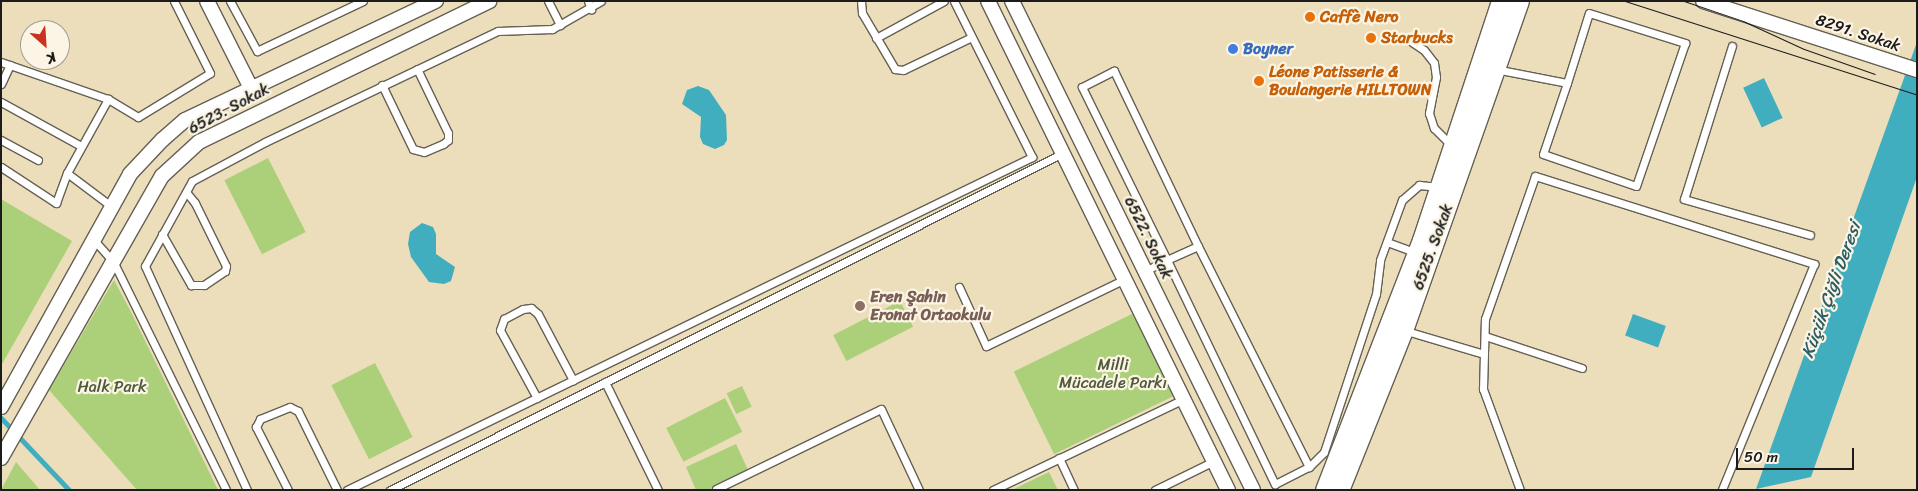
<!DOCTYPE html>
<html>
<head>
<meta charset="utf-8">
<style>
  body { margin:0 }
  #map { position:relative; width:1918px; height:491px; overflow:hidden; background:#ecdebb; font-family:Sriracha,sans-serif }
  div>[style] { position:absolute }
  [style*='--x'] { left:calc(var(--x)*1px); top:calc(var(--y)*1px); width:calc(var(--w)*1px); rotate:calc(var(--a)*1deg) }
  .green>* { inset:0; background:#acd079; transform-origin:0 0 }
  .water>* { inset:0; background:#41aebf; transform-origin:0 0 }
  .stream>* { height:5px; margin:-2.5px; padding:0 2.5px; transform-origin:2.5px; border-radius:2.5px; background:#41aebf }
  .roads { filter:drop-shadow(1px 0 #656054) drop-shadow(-1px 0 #656054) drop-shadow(0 1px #656054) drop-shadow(0 -1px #656054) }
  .lane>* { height:7px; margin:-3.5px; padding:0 3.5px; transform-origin:3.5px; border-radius:3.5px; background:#fff }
  .street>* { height:14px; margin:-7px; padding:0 7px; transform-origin:7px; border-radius:7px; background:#fff }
  .secondary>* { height:19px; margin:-9.5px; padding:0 9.5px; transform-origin:9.5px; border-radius:9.5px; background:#fff }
  .tram>* { height:1px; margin:-0.5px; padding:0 0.5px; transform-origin:0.5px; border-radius:0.5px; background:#1c1c1c }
  .dots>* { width:14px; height:14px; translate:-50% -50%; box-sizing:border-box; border:2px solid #fcf5e5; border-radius:50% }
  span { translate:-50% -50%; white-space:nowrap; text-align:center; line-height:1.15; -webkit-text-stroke:4.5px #fcf5e5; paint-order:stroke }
  .food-label { font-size:16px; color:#c56008; font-weight:700 }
  .left { translate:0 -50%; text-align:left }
  .street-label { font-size:16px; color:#1c1c1c }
  .shop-label { font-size:16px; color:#366cbe; font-weight:700 }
  .education-label { font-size:16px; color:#785e54; font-weight:700 }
  .park-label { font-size:16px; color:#4e5b3d }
  .water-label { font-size:18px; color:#2d5e65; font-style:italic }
  .frame { position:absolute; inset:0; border:2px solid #1c1c1c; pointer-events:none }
  .north { position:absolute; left:20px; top:20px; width:50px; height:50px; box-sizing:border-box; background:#fcf5e5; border:1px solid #a29e95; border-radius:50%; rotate:154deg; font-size:14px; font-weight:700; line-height:20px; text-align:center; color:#1c1c1c }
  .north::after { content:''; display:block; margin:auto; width:18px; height:22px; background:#c8321e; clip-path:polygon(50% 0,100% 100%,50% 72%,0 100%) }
  .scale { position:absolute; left:1736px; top:448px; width:118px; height:22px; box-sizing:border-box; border:2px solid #1c1c1c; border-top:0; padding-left:6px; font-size:15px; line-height:18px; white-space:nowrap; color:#1c1c1c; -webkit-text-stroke:4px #fcf5e5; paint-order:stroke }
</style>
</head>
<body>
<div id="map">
  <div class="green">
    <i style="left:268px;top:158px;width:83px;height:49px;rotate:63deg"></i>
    <i style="clip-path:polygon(1px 199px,72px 241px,1px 366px)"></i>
    <i style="clip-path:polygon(114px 280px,131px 312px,218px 490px,137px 490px,49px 390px)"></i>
    <i style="left:900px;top:301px;width:29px;height:75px;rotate:63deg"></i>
    <i style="left:1136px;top:312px;width:92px;height:136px;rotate:64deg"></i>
    <i style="left:375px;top:363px;width:83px;height:49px;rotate:63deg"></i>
    <i style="left:742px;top:386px;width:23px;height:17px;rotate:65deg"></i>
    <i style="left:725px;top:398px;width:38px;height:66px;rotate:63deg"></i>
    <i style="clip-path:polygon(736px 444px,750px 474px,718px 490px,696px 490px,686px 467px)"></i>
    <i style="clip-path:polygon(16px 462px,40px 490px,1px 490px)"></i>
    <i style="clip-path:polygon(1049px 472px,1058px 490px,1012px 490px)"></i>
  </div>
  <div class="water">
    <i style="clip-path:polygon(1917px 42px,1917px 177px,1811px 477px,1756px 489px)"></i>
    <i style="left:1764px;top:78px;width:44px;height:23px;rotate:65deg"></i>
    <i style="clip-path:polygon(698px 86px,709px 90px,726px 115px,727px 140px,724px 145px,715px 149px,703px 144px,700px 137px,701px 117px,682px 104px,687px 90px)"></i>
    <i style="clip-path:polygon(422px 223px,433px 227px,436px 234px,436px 254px,455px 267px,451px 281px,444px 284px,429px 282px,411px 257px,408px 244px,410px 232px)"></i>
    <i style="left:1633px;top:314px;width:35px;height:23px;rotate:20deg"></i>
  </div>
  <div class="stream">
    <i style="--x:1;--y:418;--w:99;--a:46.6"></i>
  </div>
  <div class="roads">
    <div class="lane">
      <i style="--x:230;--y:1;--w:57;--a:61.6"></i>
      <i style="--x:257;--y:51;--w:117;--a:-25.3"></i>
      <i style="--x:548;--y:1;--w:27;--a:63"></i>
      <i style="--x:588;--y:1;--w:9;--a:69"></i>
      <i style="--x:861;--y:1;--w:12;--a:85"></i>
      <i style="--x:862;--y:13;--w:65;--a:59.5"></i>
      <i style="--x:895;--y:69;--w:8;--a:7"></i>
      <i style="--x:903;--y:70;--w:76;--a:-25.6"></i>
      <i style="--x:876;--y:38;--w:77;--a:-28.6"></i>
      <i style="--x:1412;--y:42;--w:14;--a:34"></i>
      <i style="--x:1424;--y:50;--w:16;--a:52"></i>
      <i style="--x:1434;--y:63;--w:14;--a:82"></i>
      <i style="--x:1436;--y:77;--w:37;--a:101"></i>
      <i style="--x:1429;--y:113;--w:16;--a:72"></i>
      <i style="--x:1434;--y:128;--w:24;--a:45"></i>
      <i style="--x:1732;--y:46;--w:160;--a:107.4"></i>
      <i style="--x:1684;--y:199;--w:131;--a:15.9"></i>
      <i style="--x:1;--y:62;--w:113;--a:19.1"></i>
      <i style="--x:1495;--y:69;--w:73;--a:11"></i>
      <i style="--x:1567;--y:83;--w:73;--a:-72.6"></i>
      <i style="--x:1589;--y:13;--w:101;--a:17.4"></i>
      <i style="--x:1685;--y:43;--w:151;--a:108.9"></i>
      <i style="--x:1636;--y:186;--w:98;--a:-161"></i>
      <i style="--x:1543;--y:154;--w:75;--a:-71.3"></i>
      <i style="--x:1;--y:84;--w:21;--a:-65"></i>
      <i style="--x:382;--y:85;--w:71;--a:64.2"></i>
      <i style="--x:413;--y:149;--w:11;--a:15"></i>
      <i style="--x:424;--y:152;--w:21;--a:-23"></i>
      <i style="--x:443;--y:144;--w:6;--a:-39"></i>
      <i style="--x:448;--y:140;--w:7;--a:-90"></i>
      <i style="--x:448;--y:133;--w:71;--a:-115.8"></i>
      <i style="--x:1;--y:102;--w:91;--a:28.8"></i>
      <i style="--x:1;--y:140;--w:42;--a:28.4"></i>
      <i style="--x:1;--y:167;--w:66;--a:33.2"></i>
      <i style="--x:56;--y:203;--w:32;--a:-70"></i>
      <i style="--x:67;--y:173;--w:85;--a:-61"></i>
      <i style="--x:108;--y:99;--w:35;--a:31"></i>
      <i style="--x:138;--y:117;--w:84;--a:-31.4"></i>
      <i style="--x:210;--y:73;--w:80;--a:-116.6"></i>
      <i style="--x:67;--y:173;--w:55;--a:36.9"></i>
      <i style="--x:162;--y:234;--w:59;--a:60.4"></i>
      <i style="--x:191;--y:285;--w:13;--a:0"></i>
      <i style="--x:204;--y:285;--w:25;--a:-34"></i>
      <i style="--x:225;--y:271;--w:5;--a:-79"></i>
      <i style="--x:226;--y:266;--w:70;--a:-116.2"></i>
      <i style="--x:195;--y:203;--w:14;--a:-129"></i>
      <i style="--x:93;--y:239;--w:30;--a:48"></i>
      <i style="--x:113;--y:261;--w:255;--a:63.7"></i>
      <i style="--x:1387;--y:242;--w:32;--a:20"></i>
      <i style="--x:1145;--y:271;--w:25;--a:-27"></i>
      <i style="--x:1167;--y:260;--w:249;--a:64.3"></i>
      <i style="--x:1275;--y:484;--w:38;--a:-27"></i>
      <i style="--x:1309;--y:467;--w:247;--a:-116.7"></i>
      <i style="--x:1198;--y:246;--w:34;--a:156"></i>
      <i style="--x:1167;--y:260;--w:193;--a:-116.2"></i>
      <i style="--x:1082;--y:87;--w:36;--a:-27"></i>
      <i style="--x:1114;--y:71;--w:194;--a:64.4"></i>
      <i style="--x:959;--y:287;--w:65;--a:65.4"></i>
      <i style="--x:986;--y:346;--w:154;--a:-25.7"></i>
      <i style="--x:1403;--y:330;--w:84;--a:16.5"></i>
      <i style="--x:1485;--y:336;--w:102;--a:18.3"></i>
      <i style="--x:605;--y:382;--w:120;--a:63.9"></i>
      <i style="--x:537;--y:398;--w:77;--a:-118.6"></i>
      <i style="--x:500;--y:330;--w:12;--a:-70"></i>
      <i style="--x:504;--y:319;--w:21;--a:-28"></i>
      <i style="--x:523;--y:309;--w:8;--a:-7"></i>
      <i style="--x:531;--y:308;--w:9;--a:41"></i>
      <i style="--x:538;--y:314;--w:75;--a:62.1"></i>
      <i style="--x:1059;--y:458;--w:35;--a:65"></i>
      <i style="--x:1309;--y:467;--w:21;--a:-45"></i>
      <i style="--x:1324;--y:452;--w:166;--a:-71.8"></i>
      <i style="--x:1376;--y:294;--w:34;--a:-83"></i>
      <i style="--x:1380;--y:260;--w:64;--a:-69.9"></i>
      <i style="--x:1402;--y:200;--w:23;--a:-41"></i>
      <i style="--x:1419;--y:185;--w:20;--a:6"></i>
      <i style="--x:716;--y:489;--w:183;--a:-25.9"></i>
      <i style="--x:881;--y:409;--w:89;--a:64.9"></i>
      <i style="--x:247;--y:490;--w:246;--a:-114.5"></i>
      <i style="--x:145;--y:266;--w:97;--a:-61.1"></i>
      <i style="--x:192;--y:181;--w:83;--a:-28.1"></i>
      <i style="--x:265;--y:142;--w:258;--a:-25.5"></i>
      <i style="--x:498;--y:31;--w:54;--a:-2.1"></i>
      <i style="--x:552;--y:29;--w:56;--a:-29.7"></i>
      <i style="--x:288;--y:490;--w:71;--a:-116.9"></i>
      <i style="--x:256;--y:427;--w:9;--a:-63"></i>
      <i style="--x:260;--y:419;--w:32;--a:-22"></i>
      <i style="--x:290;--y:407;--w:9;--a:27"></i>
      <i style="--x:298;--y:411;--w:88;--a:63.7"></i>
      <i style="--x:347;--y:490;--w:762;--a:-25.93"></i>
      <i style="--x:1032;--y:157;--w:174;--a:-116.6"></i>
      <i style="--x:390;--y:490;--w:753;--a:-26.6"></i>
      <i style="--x:993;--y:490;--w:212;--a:-25.5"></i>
      <i style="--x:1155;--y:490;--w:66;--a:-26.2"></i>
      <i style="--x:1520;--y:490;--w:108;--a:-110.1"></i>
      <i style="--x:1483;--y:389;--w:70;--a:-88.4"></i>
      <i style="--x:1485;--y:319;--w:151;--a:-70.7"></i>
      <i style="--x:1535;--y:176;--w:293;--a:17.5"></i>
      <i style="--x:1814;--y:264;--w:244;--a:112.2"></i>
    </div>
    <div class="street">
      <i style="--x:207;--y:1;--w:100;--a:63.2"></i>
      <i style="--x:988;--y:1;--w:545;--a:63.86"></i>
      <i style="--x:1012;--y:1;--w:545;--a:63.76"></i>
      <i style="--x:1703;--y:1;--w:225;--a:17.9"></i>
      <i style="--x:1;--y:407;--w:266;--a:-61"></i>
      <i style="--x:130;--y:174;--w:47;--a:-46.7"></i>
      <i style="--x:162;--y:140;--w:30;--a:-41"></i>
      <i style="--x:185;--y:120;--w:278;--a:-25.4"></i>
      <i style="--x:1;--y:458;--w:325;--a:-60.3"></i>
      <i style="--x:162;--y:176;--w:50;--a:-42.6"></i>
      <i style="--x:199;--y:142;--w:323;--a:-25.9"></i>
    </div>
    <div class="secondary">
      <i style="--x:1325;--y:490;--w:268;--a:-68.8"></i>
      <i style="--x:1422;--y:240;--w:252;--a:-71.7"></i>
      <i style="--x:1339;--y:490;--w:172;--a:-68.2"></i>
      <i style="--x:1403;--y:330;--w:349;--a:-70.6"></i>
    </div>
  </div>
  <div class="tram">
    <i style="--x:1625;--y:1;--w:307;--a:17.8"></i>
    <i style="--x:1684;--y:1;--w:62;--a:18.7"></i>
    <i style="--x:1743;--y:21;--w:67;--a:24.7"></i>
    <i style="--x:1804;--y:49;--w:75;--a:19.4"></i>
  </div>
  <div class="dots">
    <i style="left:1310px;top:17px;background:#e8710a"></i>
    <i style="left:1371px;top:38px;background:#e8710a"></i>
    <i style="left:1233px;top:49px;background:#3f7fe0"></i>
    <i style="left:1259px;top:81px;background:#e8710a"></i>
    <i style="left:860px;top:306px;background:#8d6e63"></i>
  </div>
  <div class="food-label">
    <span class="left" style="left:1320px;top:17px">Caffè Nero</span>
    <span class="left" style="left:1381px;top:38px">Starbucks</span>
    <span class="left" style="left:1269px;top:81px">Léone Patisserie &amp;<br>Boulangerie HILLTOWN</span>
  </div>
  <div class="street-label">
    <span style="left:1858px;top:33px;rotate:18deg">8291. Sokak</span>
    <span style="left:229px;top:109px;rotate:-28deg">6523. Sokak</span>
    <span style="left:1148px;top:238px;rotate:64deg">6522. Sokak</span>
    <span style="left:1433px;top:247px;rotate:-70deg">6525. Sokak</span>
  </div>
  <div class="shop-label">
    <span class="left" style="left:1243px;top:49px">Boyner</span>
  </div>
  <div class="education-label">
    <span class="left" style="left:870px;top:306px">Eren Şahin<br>Eronat Ortaokulu</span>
  </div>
  <div class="park-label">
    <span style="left:1113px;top:374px">Milli<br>Mücadele Parkı</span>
    <span style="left:112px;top:387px">Halk Park</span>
  </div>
  <div class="water-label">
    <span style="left:1831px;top:290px;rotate:-70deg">Küçük Çiğli Deresi</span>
  </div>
  <div class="frame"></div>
  <div class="north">K</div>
  <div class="scale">50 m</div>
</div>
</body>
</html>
